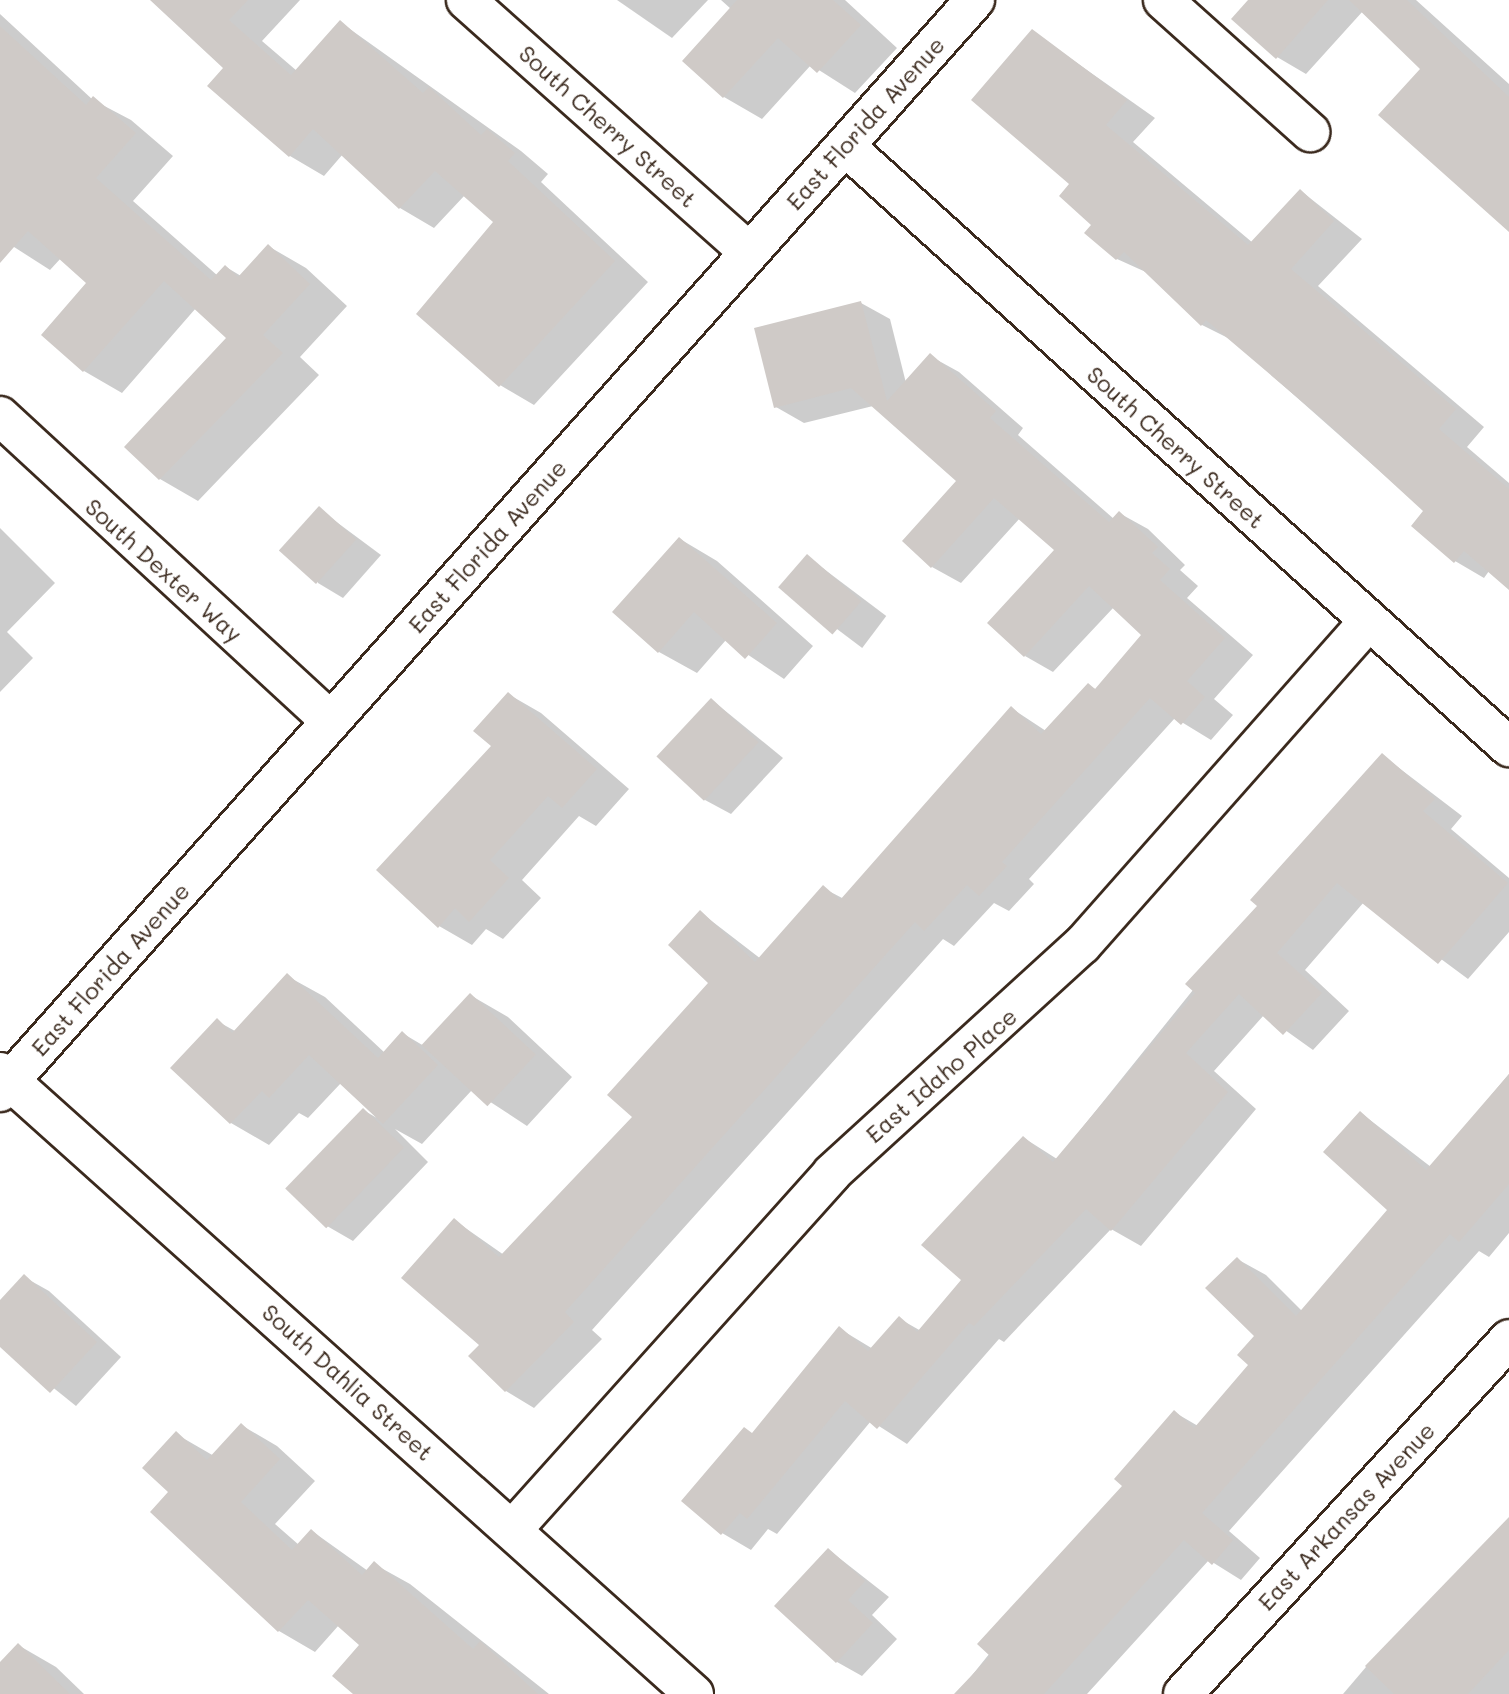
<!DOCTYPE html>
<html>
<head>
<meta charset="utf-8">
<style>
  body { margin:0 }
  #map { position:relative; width:1509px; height:1694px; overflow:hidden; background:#fff; font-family:Mali,sans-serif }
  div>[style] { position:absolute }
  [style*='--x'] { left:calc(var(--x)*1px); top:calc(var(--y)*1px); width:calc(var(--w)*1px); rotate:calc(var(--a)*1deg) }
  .shadow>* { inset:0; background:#0003; transform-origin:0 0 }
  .building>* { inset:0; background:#cfcac7; transform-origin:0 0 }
  .roads { filter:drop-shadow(2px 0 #3b2a1e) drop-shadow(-2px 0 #3b2a1e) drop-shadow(0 2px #3b2a1e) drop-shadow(0 -2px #3b2a1e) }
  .minor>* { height:38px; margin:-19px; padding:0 19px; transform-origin:19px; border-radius:19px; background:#fff }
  span { translate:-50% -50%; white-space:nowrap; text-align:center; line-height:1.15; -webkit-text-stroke:5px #fff; paint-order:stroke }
  .street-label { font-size:23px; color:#3b2a1e }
</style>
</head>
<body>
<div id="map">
  <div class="shadow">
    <i style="clip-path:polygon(152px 0,300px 0,262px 41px,297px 71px,340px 22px,521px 151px,548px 174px,541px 182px,648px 282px,534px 405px,500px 385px,495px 222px,465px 195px,434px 228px,400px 208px,343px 154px,324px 176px,290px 156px,225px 68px)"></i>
    <i style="clip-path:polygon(617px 0,708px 0,672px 38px)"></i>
    <i style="clip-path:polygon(721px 0,845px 0,897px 48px,855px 93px,811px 65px,762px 119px,724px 97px,731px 9px)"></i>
    <i style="clip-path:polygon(1250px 0,1416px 0,1509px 84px,1509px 231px,1423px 69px,1363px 11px,1306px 74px,1277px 57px)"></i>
    <i style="clip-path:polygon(0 14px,93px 100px,131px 120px,173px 156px,133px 201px,218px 276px,226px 267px,241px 276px,268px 246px,306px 268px,347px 306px,300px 357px,319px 375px,198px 501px,160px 479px,126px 447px,228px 338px,196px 308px,122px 393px,84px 371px,89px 283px,61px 258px,50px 270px,0 238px)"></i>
    <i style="clip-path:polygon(1033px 32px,1155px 118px,1133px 142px,1253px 243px,1301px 191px,1362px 239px,1318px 286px,1484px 427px,1467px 447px,1509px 483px,1509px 588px,1489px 571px,1484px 578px,1455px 561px,1425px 511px,1232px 340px,1202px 325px,1148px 273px,1117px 259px,1087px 233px,1094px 225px,1072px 184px)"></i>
    <i style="clip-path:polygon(861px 303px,890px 319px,906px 383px,930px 356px,959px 372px,1023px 428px,1018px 435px,1114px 519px,1119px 513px,1148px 529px,1185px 565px,1180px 570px,1198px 586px,1187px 598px,1253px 655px,1214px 699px,1233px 715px,1211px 740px,1175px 718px,1029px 879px,1034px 884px,1009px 911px,994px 903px,954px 946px,943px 939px,592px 1330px,602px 1339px,534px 1408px,506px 1391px,481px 1345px,454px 1220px,504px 1255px,634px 1117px,711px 983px,700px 912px,761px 959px,823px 888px,844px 899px,1011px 708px,1046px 731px,1088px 685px,1097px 690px,1143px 635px,1114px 607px,1053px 672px,1025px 656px,1057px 550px,1020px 518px,961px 583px,932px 567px,958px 481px,873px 406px,804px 423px,776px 407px)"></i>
    <i style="clip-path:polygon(319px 509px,381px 555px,343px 598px,318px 583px)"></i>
    <i style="clip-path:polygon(0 528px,55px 583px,7px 632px,33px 658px,0 692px)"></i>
    <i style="clip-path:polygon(680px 539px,717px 561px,813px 646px,784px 679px,726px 640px,697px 673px,659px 652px)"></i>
    <i style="left:808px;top:557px;width:98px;height:40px;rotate:37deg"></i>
    <i style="clip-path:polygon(508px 694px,541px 713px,629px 789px,596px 826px,579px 816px,522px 880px,541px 898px,503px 939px,486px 929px,472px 945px,439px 926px)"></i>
    <i style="clip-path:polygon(712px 700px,783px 758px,731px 814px,705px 800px)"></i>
    <i style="clip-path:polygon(1382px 755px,1462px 816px,1451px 829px,1509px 878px,1509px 932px,1468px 979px,1364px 902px,1305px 970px,1349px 1011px,1313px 1050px,1264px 1015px,1214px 1071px,1256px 1109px,1141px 1246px,1111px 1229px,1004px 1342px,999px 1339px,907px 1444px,871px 1421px,777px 1534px,768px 1529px,751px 1550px,722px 1533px,754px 1434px,840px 1329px,873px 1349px,900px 1319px,921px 1331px,964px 1280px,1024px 1138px,1057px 1159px)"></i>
    <i style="clip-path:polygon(287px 976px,325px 997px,385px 1053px,402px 1033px,424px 1046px,470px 995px,508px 1017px,572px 1077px,527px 1126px,472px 1090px,422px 1144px,395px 1129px,428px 1162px,353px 1241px,327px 1226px,363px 1110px,377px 1118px,341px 1083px,308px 1118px,299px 1113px,269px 1145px,231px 1123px,217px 1021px,235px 1031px)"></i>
    <i style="clip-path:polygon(1509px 1074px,1509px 1233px,1489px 1257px,1479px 1251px,1229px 1531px,1260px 1558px,1241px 1580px,1209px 1560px,1087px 1694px,957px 1694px,1124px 1486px,1174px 1412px,1198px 1426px,1250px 1365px,1256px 1336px,1237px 1259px,1266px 1275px,1302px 1311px,1390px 1210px,1361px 1113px,1431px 1167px)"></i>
    <i style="clip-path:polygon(24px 1277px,49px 1291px,121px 1357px,76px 1406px,0 1345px,0 1303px)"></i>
    <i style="clip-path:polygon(241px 1425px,277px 1446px,315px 1481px,275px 1524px,299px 1545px,312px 1531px,368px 1571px,374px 1564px,410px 1584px,549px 1694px,356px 1694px,361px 1645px,339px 1625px,315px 1652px,279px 1631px,171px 1492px,176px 1434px,214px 1456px)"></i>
    <i style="clip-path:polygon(1509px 1520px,1509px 1694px,1343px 1694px,1366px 1667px)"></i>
    <i style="clip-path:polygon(829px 1550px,889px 1597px,872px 1615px,897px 1639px,862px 1676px,837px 1662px)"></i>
    <i style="clip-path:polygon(18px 1645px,56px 1667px,84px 1694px,0 1694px,0 1664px)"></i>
  </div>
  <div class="building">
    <i style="clip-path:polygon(150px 0,248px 0,229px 20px,291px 75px,340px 20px,423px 93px,429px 87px,481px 135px,487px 129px,515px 153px,508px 161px,615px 261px,499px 387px,416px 314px,493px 222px,435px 171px,399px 209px,313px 129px,289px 157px,207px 86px,223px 68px)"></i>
    <i style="clip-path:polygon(737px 0,833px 0,861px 25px,817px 73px,778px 38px,723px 98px,682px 61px)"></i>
    <i style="clip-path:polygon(1248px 0,1328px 0,1276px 59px,1231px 19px)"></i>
    <i style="clip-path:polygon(1349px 0,1407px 0,1509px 97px,1509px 232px,1378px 115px,1420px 69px)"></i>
    <i style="clip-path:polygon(0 26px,86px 105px,93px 96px,136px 133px,96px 178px,211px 280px,225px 265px,238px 277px,268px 244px,310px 284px,263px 335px,283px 353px,159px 480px,124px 447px,226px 338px,164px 281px,83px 372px,41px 335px,86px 283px,28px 231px,0 263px)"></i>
    <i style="clip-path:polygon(1032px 29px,1127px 100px,1106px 125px,1248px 245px,1300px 189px,1334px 221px,1291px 269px,1456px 409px,1439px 429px,1509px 489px,1509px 590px,1464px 551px,1454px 563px,1411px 526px,1423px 511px,1326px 422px,1206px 320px,1201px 326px,1124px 252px,1116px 260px,1084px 233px,1091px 225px,1059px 196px,1069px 184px,971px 100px)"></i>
    <i style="clip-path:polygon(861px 301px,887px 401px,930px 353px,996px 411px,990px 418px,1109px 522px,1119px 511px,1158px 547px,1152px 553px,1170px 569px,1160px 580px,1225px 638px,1187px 681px,1205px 697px,1181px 725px,1150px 698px,1002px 862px,1007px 866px,979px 896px,967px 885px,924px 931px,915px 922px,565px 1312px,574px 1322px,505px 1392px,468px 1356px,479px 1345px,401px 1278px,454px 1218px,499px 1257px,632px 1117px,607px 1095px,708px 983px,668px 945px,700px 910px,755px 962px,823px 885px,840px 900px,1011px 706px,1041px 734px,1088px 683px,1095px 689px,1141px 635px,1089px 586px,1024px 657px,987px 623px,1054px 550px,994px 498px,931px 568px,902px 541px,956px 481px,851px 388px,774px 408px,754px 328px)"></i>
    <i style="left:319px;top:506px;width:50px;height:60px;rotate:42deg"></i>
    <i style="clip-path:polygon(679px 537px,777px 623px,745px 659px,694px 612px,658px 653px,612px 612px)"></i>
    <i style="left:807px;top:554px;width:72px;height:44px;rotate:41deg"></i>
    <i style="clip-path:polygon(508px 692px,597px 769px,562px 808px,548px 796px,490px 860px,509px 878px,469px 922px,455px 908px,438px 928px,376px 870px,491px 746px,473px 731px)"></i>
    <i style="left:711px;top:698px;width:65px;height:80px;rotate:43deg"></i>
    <i style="clip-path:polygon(1382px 753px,1435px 799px,1423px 811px,1508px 883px,1438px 964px,1337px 883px,1277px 953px,1322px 993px,1283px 1035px,1239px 994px,1186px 1053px,1228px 1092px,1111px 1231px,1086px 1209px,974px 1326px,969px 1323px,877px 1429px,845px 1401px,747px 1519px,740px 1513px,721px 1535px,681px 1501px,744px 1427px,752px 1433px,839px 1326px,868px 1351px,899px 1316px,917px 1332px,961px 1280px,921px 1245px,1023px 1136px,1053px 1162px,1195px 993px,1185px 984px,1257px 906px,1250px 900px)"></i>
    <i style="clip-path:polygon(287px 973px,378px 1058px,402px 1031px,438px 1065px,383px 1124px,309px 1055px,269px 1098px,262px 1091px,230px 1124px,170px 1068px,217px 1018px,232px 1033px)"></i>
    <i style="left:470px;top:993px;width:90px;height:71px;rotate:43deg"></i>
    <i style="clip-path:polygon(1509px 1074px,1509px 1184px,1459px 1242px,1450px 1234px,1202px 1513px,1233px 1540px,1212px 1565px,1184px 1540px,1044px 1694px,954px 1694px,990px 1656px,977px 1644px,1122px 1486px,1114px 1479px,1174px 1410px,1194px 1428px,1248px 1365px,1237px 1355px,1254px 1336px,1205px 1288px,1237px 1257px,1296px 1316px,1387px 1210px,1323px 1152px,1360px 1111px,1426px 1170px)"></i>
    <i style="left:363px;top:1108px;width:57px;height:112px;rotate:44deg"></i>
    <i style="clip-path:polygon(24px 1274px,97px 1342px,50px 1393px,0 1347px,0 1300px)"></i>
    <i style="clip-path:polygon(241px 1423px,280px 1459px,241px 1502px,292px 1550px,311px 1529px,362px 1575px,374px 1561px,473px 1649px,480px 1641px,538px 1694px,353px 1694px,332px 1676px,359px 1645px,308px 1600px,278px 1632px,150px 1512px,168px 1492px,142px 1468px,176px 1431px,207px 1460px)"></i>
    <i style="clip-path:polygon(1509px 1517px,1509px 1650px,1468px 1694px,1394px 1694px,1365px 1666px)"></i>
    <i style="clip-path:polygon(828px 1548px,865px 1581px,848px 1600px,873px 1623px,836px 1663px,774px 1606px)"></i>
    <i style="clip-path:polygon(18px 1643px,70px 1694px,0 1694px,0 1662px)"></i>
  </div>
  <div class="roads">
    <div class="minor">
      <i style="--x:466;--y:0;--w:379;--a:41.7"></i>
      <i style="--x:1163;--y:0;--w:198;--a:41.9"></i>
      <i style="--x:845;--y:146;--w:896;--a:42.15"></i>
      <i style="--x:0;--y:416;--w:450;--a:42.7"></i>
      <i style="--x:0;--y:1072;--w:932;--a:41.87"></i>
      <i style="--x:0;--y:1092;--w:1464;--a:-48.24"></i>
      <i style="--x:513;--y:1529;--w:478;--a:-48.1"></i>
      <i style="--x:832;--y:1173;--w:338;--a:-42.4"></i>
      <i style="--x:1082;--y:945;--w:433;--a:-48.5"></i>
      <i style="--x:1183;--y:1694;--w:482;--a:-47.4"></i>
    </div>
  </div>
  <div class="street-label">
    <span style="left:865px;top:123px;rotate:-48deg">East Florida Avenue</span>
    <span style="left:608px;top:126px;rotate:42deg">South Cherry Street</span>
    <span style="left:1176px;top:447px;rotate:42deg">South Cherry Street</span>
    <span style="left:487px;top:546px;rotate:-48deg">East Florida Avenue</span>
    <span style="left:164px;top:570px;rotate:42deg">South Dexter Way</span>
    <span style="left:110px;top:969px;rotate:-48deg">East Florida Avenue</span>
    <span style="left:941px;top:1075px;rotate:-41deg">East Idaho Place</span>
    <span style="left:348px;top:1382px;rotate:42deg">South Dahlia Street</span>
    <span style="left:1346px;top:1516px;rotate:-47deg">East Arkansas Avenue</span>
  </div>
</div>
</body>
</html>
